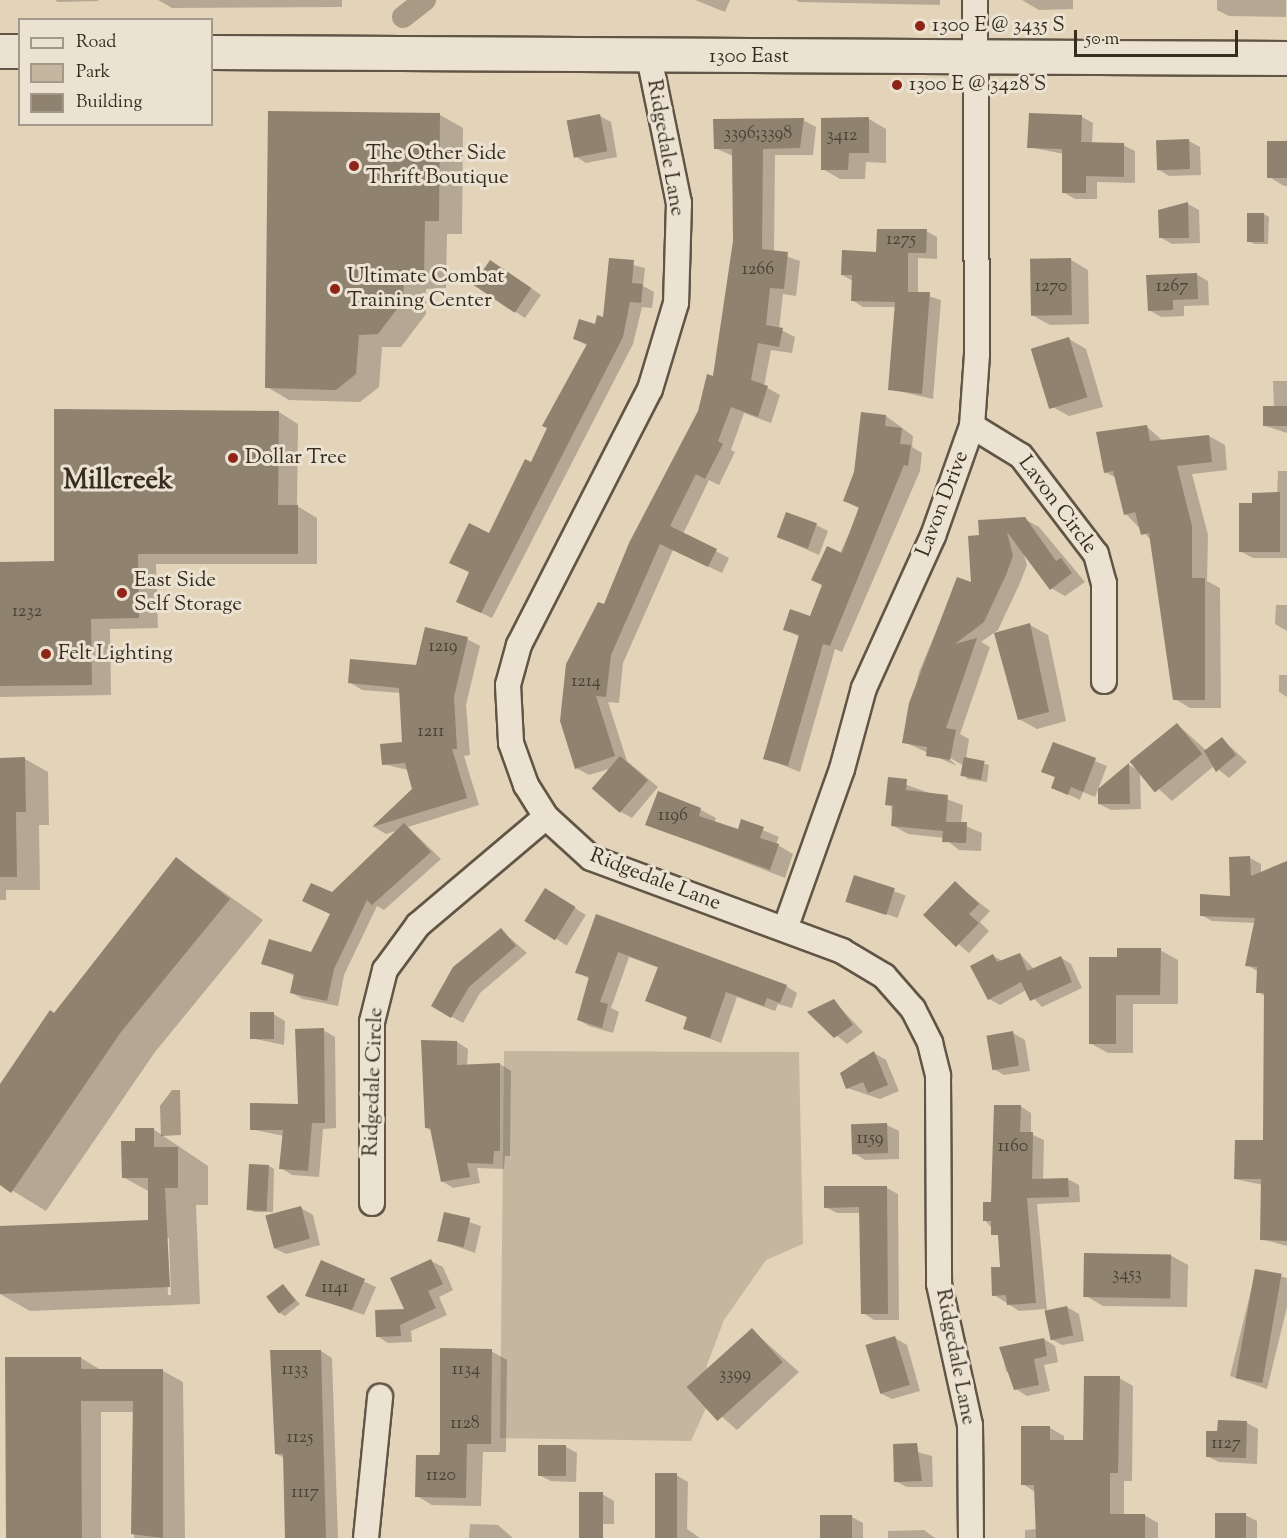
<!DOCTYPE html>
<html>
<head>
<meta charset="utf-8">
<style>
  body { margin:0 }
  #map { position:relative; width:1287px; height:1538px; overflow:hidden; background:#e2d3b9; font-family:"Sorts Mill Goudy",serif }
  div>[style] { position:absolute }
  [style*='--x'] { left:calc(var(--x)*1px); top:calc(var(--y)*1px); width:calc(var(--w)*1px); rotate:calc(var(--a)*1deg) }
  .green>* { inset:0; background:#c5b79f }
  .water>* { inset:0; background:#a89a85 }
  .shadow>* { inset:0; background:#0003; transform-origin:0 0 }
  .canal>* { height:22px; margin:-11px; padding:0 11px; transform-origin:11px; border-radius:11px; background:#a89a85 }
  .building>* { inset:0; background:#8f8370; transform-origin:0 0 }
  .roads { filter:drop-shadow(2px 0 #615646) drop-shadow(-2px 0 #615646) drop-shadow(0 2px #615646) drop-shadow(0 -2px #615646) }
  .street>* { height:24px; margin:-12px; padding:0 12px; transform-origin:12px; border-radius:12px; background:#ece2d2 }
  .secondary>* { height:33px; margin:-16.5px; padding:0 16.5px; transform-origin:16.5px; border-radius:16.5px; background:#ece2d2 }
  .dots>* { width:16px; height:16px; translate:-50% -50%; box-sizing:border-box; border:3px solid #ece2d2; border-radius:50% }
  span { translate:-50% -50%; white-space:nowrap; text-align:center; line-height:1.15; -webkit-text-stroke:6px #ece2d2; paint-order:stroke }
  .number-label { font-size:18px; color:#4c4234 }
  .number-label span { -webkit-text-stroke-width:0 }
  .poi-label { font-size:21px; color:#362c20 }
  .left { translate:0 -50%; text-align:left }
  .street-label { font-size:21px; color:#362c20 }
  .district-label { font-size:27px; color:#362c20; font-weight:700 }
  .legend { position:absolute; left:18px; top:18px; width:195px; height:108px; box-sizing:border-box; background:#ece2d2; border:2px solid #a3998b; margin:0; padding:8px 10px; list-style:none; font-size:18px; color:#362c20 }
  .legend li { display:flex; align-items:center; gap:12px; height:30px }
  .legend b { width:30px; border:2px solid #a3998b }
  .scale { position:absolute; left:1074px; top:30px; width:164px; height:27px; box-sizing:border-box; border:3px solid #362c20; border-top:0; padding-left:8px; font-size:18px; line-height:21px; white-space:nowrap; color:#362c20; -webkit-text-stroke:4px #ece2d2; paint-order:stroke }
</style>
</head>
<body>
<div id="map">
  <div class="green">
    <i style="clip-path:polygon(504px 1051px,799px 1052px,803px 1244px,766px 1260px,724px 1320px,707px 1365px,706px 1408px,691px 1441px,500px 1438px)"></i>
  </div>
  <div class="water">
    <i style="clip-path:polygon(172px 1090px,180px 1090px,181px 1135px,161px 1136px,160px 1106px)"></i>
  </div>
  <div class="shadow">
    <i style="clip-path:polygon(55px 0,98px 0,98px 1px,58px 2px)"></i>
    <i style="clip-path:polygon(158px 0,342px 0,342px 7px,172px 8px)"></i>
    <i style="clip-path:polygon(695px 0,730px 0,725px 12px)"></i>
    <i style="clip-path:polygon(796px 0,940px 0,940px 5px,799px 2px)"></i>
    <i style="clip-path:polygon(1022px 0,1073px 0,1073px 9px,1039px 10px)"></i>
    <i style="clip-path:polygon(1217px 0,1286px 0,1286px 17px,1229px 16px,1217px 10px)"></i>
    <i style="clip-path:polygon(270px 112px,440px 115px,463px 128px,462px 234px,447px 234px,446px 288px,426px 289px,426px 314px,401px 347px,382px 347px,379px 387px,360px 402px,289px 400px,267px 387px)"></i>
    <i style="clip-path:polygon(600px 116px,611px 122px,617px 157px,586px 163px,575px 156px)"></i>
    <i style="clip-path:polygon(1082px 117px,1093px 123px,1092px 144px,1123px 145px,1135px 151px,1135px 183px,1097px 182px,1097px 199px,1075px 199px,1063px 192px,1064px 154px,1029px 147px)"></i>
    <i style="clip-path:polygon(869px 119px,886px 129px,886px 163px,866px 162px,865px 179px,840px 179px,823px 169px)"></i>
    <i style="clip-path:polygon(803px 120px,816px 127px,813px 155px,775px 155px,774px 252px,800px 261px,796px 296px,783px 294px,779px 329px,795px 337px,792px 353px,771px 350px,764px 386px,780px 395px,771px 423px,744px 413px,731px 450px,735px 452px,719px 485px,709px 480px,683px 534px,729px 558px,722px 573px,673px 550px,623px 663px,619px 703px,608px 702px,627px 761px,658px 787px,632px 818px,621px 812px,612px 768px,589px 775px,576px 768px,605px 606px,714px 379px,734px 241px,733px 156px,715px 148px)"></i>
    <i style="clip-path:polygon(1189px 141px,1200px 147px,1201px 175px,1169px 176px,1158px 169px)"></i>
    <i style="clip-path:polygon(1287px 142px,1287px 186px,1284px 186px,1269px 177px)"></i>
    <i style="clip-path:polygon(1188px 204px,1199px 210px,1200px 243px,1172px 244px,1160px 237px)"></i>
    <i style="clip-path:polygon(1264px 214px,1269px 217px,1268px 244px,1254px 244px,1249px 241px)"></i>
    <i style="clip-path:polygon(926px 231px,937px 237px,937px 259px,918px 258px,918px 293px,941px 300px,933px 399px,889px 389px,896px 307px,863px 307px,852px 300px,853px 281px,842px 275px)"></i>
    <i style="clip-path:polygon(610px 259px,645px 268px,643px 286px,654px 292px,652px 308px,642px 307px,633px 344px,492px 618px,469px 607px,490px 535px,532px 464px,588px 346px,575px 339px,604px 319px)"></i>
    <i style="clip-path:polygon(1071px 260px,1088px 270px,1089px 324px,1050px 325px,1032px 315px)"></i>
    <i style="clip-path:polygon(502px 268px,541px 295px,525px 318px,475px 285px)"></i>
    <i style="clip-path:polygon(1196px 274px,1208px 281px,1209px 305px,1184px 306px,1184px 316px,1161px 317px,1149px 310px)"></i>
    <i style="clip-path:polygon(1069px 339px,1086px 349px,1103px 407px,1069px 416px,1051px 406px)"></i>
    <i style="clip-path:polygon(1273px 381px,1287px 381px,1287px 433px,1265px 426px,1274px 408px)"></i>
    <i style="clip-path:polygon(279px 412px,298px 424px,297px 506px,317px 518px,317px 564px,156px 564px,158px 628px,110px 629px,111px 695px,0 697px,0 563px,55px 562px)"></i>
    <i style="clip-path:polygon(862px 413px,886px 416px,913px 436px,912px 447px,922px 453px,920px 471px,842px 652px,835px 649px,800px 772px,765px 758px,800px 637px,784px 629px,811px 618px,860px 509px,845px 501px,855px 472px)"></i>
    <i style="clip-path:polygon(1146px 426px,1163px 441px,1209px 436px,1225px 445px,1227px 470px,1192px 474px,1208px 535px,1207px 581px,1220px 588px,1221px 708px,1190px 708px,1175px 699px,1150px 539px,1126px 514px,1116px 478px,1105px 472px)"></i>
    <i style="clip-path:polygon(1278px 471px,1287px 471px,1287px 558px,1253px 558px,1240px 551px,1254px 505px,1277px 494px)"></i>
    <i style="clip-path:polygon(1024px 519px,1039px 527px,1085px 582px,1065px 596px,1051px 588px,1023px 551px,1027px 565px,1020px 583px,998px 630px,981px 642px,990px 647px,960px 734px,969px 739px,966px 759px,989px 765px,987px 782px,967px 779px,964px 766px,945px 755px,957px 766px,904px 742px,919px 672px,958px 579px,973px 584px,981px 536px)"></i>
    <i style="clip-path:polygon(816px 525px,828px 531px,819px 555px,778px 537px)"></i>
    <i style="clip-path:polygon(1276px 605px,1287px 605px,1287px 631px,1275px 624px)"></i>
    <i style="clip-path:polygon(1030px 625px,1048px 635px,1066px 721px,1037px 729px,1019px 719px)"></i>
    <i style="clip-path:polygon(467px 639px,480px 646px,466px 705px,470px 755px,464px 756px,479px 805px,408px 827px,441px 859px,384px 910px,377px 906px,344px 975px,338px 1006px,303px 999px,292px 993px,295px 976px,263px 963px,312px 954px,331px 914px,333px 894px,399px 830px,386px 834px,374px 827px,414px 789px,408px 770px,383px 764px,404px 743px,401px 693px,362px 690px,349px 682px,417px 666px)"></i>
    <i style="clip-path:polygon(1279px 675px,1287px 675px,1287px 697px,1279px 692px)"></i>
    <i style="clip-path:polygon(1178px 725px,1207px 751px,1222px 739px,1247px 762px,1229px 778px,1214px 766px,1172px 801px,1140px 772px,1141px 809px,1111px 810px,1099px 804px,1099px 790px,1129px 765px,1138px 770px)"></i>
    <i style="clip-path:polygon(1054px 744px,1107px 766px,1095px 797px,1083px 792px,1080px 800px,1053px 787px,1056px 778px,1043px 771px)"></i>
    <i style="clip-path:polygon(0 759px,25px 759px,48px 772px,49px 825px,39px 825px,40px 890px,6px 890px,6px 900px,0 900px)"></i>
    <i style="clip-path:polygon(890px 779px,963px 805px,961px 824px,982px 833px,981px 851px,959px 850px,944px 838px,908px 834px,892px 825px)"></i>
    <i style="clip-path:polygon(658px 793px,701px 810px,716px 818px,714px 823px,739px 831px,742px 821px,779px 837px,776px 844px,793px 854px,785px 878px,647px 824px)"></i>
    <i style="clip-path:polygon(1250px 858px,1261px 864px,1261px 873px,1287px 862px,1287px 1246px,1262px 1239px,1263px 1185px,1235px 1179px,1265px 1142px,1265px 996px,1258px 992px,1259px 972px,1247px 965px,1255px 923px,1212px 921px,1201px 915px,1232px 897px)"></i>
    <i style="clip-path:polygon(177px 859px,263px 920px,155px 1052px,46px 1211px,0 1183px,0 1087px)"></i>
    <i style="left:855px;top:877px;width:54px;height:24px;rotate:20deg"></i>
    <i style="clip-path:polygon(955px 883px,990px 911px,980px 922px,989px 931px,969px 953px,925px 915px)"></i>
    <i style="left:546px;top:890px;width:47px;height:36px;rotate:32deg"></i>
    <i style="clip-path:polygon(597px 916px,786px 986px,797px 993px,792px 1008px,778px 1004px,775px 1011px,737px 997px,721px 1043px,685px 1029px,689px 1018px,647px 1001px,659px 968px,629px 957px,611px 1008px,619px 1012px,613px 1033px,589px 1026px,578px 1019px,590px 979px,577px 972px)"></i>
    <i style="clip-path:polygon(501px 930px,527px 953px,480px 993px,463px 1023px,433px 1006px)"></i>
    <i style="clip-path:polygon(1160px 950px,1178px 960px,1178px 1004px,1133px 1004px,1133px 1053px,1108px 1053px,1090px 1043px,1119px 958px)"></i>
    <i style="clip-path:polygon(1020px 954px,1034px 969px,1060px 957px,1071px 964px,1082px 988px,1042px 1007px,1026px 990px,1000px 1005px,989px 999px,993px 956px,1003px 961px)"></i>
    <i style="clip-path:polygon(834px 1001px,863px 1032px,847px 1044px,810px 1013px)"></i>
    <i style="clip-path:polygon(273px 1014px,285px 1021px,284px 1045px,251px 1038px)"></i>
    <i style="clip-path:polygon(323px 1030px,335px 1037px,336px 1128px,323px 1129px,319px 1177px,292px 1175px,281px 1168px,284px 1136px,251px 1129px,299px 1105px)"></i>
    <i style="clip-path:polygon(1013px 1033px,1025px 1040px,1030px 1071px,1004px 1075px,992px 1068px)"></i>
    <i style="clip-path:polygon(457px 1042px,468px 1049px,467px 1066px,500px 1064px,511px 1071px,510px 1156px,505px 1156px,504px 1169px,477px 1168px,480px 1183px,453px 1188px,442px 1181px,432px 1131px,426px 1128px)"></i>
    <i style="clip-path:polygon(874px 1053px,886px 1060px,899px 1091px,880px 1099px,847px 1088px,860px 1066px,858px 1060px)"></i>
    <i style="clip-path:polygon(1020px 1106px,1031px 1113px,1031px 1134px,1044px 1140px,1043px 1180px,1068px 1179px,1079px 1185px,1080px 1202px,1037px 1204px,1047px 1311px,1067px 1307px,1079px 1314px,1084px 1341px,1062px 1345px,1051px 1339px,1045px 1309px,1019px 1311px,994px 1295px,1002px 1268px,1000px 1238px,985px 1220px)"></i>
    <i style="clip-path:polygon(887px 1125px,899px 1131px,899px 1159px,865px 1160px,854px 1153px,853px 1126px)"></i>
    <i style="clip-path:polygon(evenodd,153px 1129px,208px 1166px,208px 1205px,196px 1205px,200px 1304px,30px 1311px,0 1294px,0 1227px,150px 1221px,150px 1192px,123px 1177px,137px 1142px,153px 1129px,166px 1238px,169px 1238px,171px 1295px,168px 1295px,166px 1238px)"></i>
    <i style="clip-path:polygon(269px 1166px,274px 1169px,273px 1212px,254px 1212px,249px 1209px)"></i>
    <i style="clip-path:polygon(887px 1188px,898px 1194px,899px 1320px,874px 1320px,863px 1313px,861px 1213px,837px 1213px,825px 1207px)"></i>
    <i style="clip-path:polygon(301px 1208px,313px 1215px,320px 1245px,286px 1254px,274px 1248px)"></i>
    <i style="clip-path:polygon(445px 1214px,481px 1226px,475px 1253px,439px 1240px)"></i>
    <i style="clip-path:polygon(1170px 1255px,1188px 1265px,1187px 1307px,1103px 1306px,1086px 1296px)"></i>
    <i style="clip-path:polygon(431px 1261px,443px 1267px,453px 1290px,439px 1297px,447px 1315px,411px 1331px,412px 1342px,388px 1343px,377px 1336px,406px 1311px)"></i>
    <i style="clip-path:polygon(321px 1262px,376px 1287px,364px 1315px,307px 1295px)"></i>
    <i style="clip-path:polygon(1256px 1270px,1287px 1278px,1287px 1307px,1267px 1389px,1230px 1376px)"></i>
    <i style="clip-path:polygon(283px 1285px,300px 1304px,285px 1316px,280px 1313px)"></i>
    <i style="clip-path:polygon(752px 1330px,799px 1372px,737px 1430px,689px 1388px)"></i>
    <i style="clip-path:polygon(895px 1338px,907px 1345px,920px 1391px,892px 1399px,880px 1393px)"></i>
    <i style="clip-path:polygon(1044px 1339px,1055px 1346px,1058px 1362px,1044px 1365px,1050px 1391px,1027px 1396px,1016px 1389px,1013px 1376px,1006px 1371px,1001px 1348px)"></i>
    <i style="clip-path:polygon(321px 1351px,332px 1358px,338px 1538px,286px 1538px,285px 1458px,276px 1454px)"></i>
    <i style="clip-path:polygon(491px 1351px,507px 1360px,506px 1452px,483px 1452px,481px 1506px,432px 1505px,417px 1496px)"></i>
    <i style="clip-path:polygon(81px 1358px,101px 1370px,163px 1371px,183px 1382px,185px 1538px,134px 1538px,134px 1412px,101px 1412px,101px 1538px,7px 1538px)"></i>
    <i style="clip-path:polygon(1119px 1378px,1133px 1386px,1132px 1481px,1124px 1481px,1124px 1515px,1144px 1515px,1158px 1523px,1158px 1538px,1025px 1538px,1025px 1530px,1037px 1529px,1035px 1492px,1023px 1484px,1050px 1428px,1064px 1436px,1064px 1442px,1085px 1442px)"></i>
    <i style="clip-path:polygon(1247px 1423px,1258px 1429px,1257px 1464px,1219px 1462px,1207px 1456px,1219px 1433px)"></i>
    <i style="clip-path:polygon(895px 1446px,932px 1456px,933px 1487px,907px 1487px,895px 1481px)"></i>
    <i style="clip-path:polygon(566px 1447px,577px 1453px,576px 1482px,551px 1481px,539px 1475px)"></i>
    <i style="clip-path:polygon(676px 1475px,688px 1482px,687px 1529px,700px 1538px,656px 1538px)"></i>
    <i style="clip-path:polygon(602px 1494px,614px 1501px,614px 1524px,592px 1524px)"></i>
    <i style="clip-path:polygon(1245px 1515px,1257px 1521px,1257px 1538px,1217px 1538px)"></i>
    <i style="clip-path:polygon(852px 1517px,863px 1523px,863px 1538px,822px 1538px)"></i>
    <i style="clip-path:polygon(470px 1524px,498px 1525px,513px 1538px,469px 1538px)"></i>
    <i style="clip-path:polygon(924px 1530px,935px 1538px,888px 1538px,888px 1531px)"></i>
  </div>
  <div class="canal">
    <i style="--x:403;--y:17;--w:28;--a:-38"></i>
  </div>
  <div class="building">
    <i style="clip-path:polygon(268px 111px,440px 113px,439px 221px,425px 221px,424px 276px,404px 277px,403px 301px,378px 334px,359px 335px,356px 374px,336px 390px,265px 388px)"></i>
    <i style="clip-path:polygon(1029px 113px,1082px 115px,1081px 142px,1124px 143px,1124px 177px,1086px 176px,1086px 193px,1062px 193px,1062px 149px,1027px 148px)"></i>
    <i style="left:600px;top:114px;width:38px;height:34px;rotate:79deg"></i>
    <i style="clip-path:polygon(869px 117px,869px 153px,849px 153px,848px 170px,821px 170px,821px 118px)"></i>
    <i style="clip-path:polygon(804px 118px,800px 148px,763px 149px,762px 249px,788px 252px,784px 289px,770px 288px,766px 325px,783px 328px,779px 347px,758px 343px,751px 380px,768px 386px,758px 417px,731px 407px,718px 441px,723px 444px,705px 479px,696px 474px,670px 526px,717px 549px,708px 567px,660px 544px,611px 655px,606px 697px,596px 696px,615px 756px,575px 769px,560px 721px,566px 664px,598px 602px,604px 604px,629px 543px,698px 411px,707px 374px,713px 376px,733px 241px,732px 149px,714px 149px,713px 119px)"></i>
    <i style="left:1189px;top:139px;width:30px;height:33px;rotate:88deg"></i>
    <i style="left:1267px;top:141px;width:20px;height:37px"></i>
    <i style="clip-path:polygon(1188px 202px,1189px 238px,1159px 238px,1158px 210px)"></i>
    <i style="left:1247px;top:213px;width:17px;height:29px"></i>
    <i style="clip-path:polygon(877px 229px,927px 229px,926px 253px,908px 253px,908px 292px,930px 292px,922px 394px,888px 390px,895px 302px,851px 301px,852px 275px,841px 275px,842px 250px,876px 252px)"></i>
    <i style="clip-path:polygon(609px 258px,634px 260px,632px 283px,643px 284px,641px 303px,630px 302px,623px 337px,481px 613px,456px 602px,469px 572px,449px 563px,469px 523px,489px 533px,525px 459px,531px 462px,547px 428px,542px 426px,587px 344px,573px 339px,579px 319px,595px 324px,597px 315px,603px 317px)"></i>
    <i style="left:1071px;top:258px;width:57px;height:41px;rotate:89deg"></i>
    <i style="left:490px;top:260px;width:50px;height:30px;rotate:34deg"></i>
    <i style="clip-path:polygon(1197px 273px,1198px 299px,1173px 300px,1173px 310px,1148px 311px,1146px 275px)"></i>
    <i style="left:1069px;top:337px;width:63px;height:40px;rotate:73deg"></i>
    <i style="left:1263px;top:406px;width:24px;height:20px"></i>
    <i style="clip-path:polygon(54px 409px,279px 411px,278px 505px,298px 505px,298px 554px,138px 554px,139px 618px,91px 619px,92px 685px,0 686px,0 562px,54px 561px)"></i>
    <i style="clip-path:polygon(861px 412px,886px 415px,885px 426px,902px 428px,900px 444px,911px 445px,908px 466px,904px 465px,830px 646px,823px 644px,788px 766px,763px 759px,799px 635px,783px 630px,790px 609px,810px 616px,822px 585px,811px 580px,827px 546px,842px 553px,859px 507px,843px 501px,854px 472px)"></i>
    <i style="clip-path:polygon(1147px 425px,1150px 441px,1209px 435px,1212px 462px,1177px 466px,1192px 526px,1192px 578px,1205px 578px,1205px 700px,1173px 700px,1149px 533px,1141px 535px,1135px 512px,1124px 515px,1113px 471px,1104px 473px,1096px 432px)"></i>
    <i style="clip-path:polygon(1280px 492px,1280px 552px,1239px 552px,1239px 503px,1252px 503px,1252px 493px)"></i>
    <i style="left:786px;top:512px;width:33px;height:27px;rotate:20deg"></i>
    <i style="clip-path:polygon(1025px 517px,1056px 561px,1061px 558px,1072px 573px,1050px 590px,1007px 532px,1013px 556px,1006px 575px,984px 622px,955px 644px,977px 638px,946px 728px,956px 730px,950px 760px,926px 756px,927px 747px,902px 743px,909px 703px,957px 577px,971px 582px,968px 536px,979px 535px,978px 520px)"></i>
    <i style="clip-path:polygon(1030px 623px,1049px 712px,1018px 720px,994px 633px)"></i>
    <i style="clip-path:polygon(425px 627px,468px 637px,454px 697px,457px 749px,452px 749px,467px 798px,372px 827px,412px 789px,405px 763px,382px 765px,380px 744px,402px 742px,399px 688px,348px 683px,350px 659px,416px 665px)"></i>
    <i style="left:1177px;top:723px;width:40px;height:61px;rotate:51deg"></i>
    <i style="clip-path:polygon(1222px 737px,1236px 755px,1216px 772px,1204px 751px)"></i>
    <i style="clip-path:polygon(1053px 742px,1096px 758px,1083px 792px,1071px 787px,1068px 795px,1051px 788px,1055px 777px,1041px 772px)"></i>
    <i style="left:620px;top:756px;width:37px;height:43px;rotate:41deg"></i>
    <i style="clip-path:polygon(25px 757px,26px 812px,16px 812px,17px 877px,0 877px,0 758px)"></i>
    <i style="left:964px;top:757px;width:21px;height:19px;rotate:11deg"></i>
    <i style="clip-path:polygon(1129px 763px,1130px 804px,1098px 804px,1098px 789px)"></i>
    <i style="clip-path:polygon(888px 777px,907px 779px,906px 790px,948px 795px,946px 822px,967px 822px,966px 843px,942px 842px,943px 831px,891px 826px,893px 806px,885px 805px)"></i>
    <i style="clip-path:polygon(658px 791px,701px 808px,699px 816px,738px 829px,741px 819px,764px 827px,760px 838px,779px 844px,770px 870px,645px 825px)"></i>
    <i style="clip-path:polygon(404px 823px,431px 852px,372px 905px,367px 900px,334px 969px,327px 1001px,290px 993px,294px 974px,261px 964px,269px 939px,311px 952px,330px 914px,302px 901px,311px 883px,332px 892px)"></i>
    <i style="clip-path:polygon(1250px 856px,1251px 876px,1287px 861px,1287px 1241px,1260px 1240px,1261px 1179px,1234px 1179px,1235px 1140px,1263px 1140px,1264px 993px,1256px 993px,1257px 967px,1245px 966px,1255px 918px,1200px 916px,1200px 894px,1230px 896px,1229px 857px)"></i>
    <i style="clip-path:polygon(176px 857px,230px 899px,121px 1032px,11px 1193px,0 1185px,0 1084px,50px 1010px,54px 1013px)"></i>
    <i style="left:854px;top:875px;width:43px;height:28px;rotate:18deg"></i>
    <i style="clip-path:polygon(955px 881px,979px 904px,969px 914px,979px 923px,956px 947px,923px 915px)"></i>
    <i style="left:545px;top:888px;width:36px;height:39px;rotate:32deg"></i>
    <i style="clip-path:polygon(596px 914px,787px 985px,780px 1003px,767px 998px,764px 1006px,726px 992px,710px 1038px,683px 1029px,687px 1017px,645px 1001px,658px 967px,618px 952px,600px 1002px,608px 1004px,602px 1028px,577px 1020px,589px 977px,575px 973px)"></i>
    <i style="clip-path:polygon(501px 928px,516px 946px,469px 987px,451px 1018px,431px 1006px,453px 967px)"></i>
    <i style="clip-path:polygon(1117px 948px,1161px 948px,1160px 995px,1116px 995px,1116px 1044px,1089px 1044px,1089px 957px,1117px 957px)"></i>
    <i style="clip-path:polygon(1020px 953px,1027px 971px,1061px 956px,1072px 982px,1030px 1001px,1021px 982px,988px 1000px,970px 966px,993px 954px,997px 962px)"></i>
    <i style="clip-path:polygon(834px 999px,853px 1025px,834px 1038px,807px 1012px)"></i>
    <i style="left:250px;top:1012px;width:24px;height:27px"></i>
    <i style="clip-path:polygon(324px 1028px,325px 1123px,312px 1123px,308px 1171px,279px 1169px,283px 1130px,250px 1130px,250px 1103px,298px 1104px,295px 1029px)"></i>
    <i style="left:1013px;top:1031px;width:35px;height:27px;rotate:80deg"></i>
    <i style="clip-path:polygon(421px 1040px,457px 1041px,457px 1065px,500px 1063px,500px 1151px,494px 1151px,493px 1164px,467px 1163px,470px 1177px,441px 1182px,430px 1128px,425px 1128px)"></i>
    <i style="clip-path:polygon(874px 1051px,888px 1085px,868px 1093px,863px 1082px,846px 1089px,840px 1073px)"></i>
    <i style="clip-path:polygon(994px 1105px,1021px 1105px,1020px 1132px,1033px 1132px,1032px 1179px,1068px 1178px,1069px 1197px,1027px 1198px,1036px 1303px,1007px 1305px,1006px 1295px,992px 1296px,991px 1267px,1000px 1267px,998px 1235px,991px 1235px,991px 1221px,983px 1221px,983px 1202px,991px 1202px)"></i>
    <i style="left:887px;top:1123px;width:30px;height:36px;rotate:88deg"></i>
    <i style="clip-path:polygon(135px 1128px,154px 1128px,154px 1147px,178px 1147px,178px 1188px,165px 1188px,170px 1287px,0 1294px,0 1226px,148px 1220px,148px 1178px,122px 1178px,121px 1141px,135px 1141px)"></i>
    <i style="left:249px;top:1164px;width:20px;height:46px;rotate:3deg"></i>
    <i style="clip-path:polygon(824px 1186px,887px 1186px,888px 1314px,861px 1314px,859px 1207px,824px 1208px)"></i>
    <i style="left:301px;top:1206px;width:34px;height:37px;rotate:75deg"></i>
    <i style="left:444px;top:1212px;width:27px;height:30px;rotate:13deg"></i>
    <i style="left:1084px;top:1253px;width:87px;height:44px;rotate:1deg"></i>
    <i style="clip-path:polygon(431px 1259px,443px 1284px,428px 1291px,436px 1308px,400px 1325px,401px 1336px,376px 1337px,375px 1310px,404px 1309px,390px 1278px)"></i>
    <i style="clip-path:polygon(321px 1260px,365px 1279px,352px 1310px,305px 1296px)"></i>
    <i style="left:1255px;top:1269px;width:27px;height:111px;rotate:10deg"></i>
    <i style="left:283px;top:1284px;width:21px;height:21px;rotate:53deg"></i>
    <i style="left:1067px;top:1306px;width:30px;height:23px;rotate:78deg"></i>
    <i style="left:752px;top:1328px;width:46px;height:88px;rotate:48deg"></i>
    <i style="left:895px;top:1336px;width:51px;height:31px;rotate:73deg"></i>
    <i style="clip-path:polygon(1044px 1338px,1047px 1356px,1034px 1359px,1039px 1385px,1014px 1390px,999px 1347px)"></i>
    <i style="clip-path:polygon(440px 1348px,492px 1349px,491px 1444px,467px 1444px,466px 1498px,415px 1497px,416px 1455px,440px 1455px)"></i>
    <i style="clip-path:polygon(270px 1350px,321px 1350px,326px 1538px,285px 1538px,283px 1454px,275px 1454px)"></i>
    <i style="clip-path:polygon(5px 1357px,81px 1357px,81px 1369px,163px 1369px,163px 1538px,131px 1534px,133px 1401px,81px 1401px,82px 1538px,6px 1538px)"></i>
    <i style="clip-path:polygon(1084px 1376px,1120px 1376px,1118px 1473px,1110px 1473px,1110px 1514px,1145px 1514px,1145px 1538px,1036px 1538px,1034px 1485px,1021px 1485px,1021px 1426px,1050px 1426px,1050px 1440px,1083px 1440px)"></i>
    <i style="clip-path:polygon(1218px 1420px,1247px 1421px,1246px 1458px,1206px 1457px,1206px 1431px,1217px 1431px)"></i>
    <i style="clip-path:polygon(917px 1443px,922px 1481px,894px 1482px,893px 1444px)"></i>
    <i style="left:538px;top:1445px;width:28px;height:31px"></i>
    <i style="left:655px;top:1473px;width:22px;height:65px"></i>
    <i style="left:603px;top:1492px;width:46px;height:24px;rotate:90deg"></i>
    <i style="left:1215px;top:1513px;width:31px;height:25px"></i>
    <i style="left:852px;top:1515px;width:23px;height:32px;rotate:90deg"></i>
  </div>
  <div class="roads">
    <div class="street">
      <i style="--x:649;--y:57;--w:149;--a:78.4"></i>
      <i style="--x:679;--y:203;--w:100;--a:91.7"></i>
      <i style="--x:676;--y:303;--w:90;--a:106.8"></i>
      <i style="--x:650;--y:389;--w:288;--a:117.1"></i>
      <i style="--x:519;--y:645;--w:41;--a:105.4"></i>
      <i style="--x:508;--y:685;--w:58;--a:87"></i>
      <i style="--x:511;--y:743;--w:45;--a:70.3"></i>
      <i style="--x:526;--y:785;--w:38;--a:58"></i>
      <i style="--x:546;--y:817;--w:61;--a:42.3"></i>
      <i style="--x:591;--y:858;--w:268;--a:20.3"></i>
      <i style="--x:842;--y:951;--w:49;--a:30.8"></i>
      <i style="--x:884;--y:976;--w:44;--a:48.7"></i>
      <i style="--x:913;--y:1009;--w:38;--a:63"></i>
      <i style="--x:930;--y:1043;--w:34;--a:76"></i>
      <i style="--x:938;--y:1076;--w:208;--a:89.7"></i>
      <i style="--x:939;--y:1284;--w:144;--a:77.6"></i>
      <i style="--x:970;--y:1425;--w:113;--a:89.5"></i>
      <i style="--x:972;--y:426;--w:57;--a:31.5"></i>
      <i style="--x:1021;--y:456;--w:123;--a:52.6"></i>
      <i style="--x:1096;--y:554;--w:30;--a:75"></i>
      <i style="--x:1104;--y:583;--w:98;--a:90"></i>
      <i style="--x:785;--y:929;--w:170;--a:-70.4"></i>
      <i style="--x:842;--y:769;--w:84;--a:-74.8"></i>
      <i style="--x:864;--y:688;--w:167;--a:-65.6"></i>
      <i style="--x:933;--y:536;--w:117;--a:-70.5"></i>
      <i style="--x:972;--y:426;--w:72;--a:-86"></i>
      <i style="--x:977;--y:354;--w:354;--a:-90.3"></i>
      <i style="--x:372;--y:1203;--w:181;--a:-90"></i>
      <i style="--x:372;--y:1022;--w:54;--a:-76"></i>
      <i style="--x:385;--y:970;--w:56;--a:-53.7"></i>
      <i style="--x:418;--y:925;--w:167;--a:-40.2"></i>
      <i style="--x:366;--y:1538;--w:142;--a:-84.3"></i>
    </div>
    <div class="secondary">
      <i style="--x:0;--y:51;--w:20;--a:0"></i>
      <i style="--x:212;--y:52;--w:1075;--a:0.32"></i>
    </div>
  </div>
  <div class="dots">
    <i style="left:920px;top:26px;background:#8f2418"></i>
    <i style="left:897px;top:85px;background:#8f2418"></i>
    <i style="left:354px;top:166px;background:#8f2418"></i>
    <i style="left:335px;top:289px;background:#8f2418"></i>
    <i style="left:233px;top:458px;background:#8f2418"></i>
    <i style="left:122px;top:593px;background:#8f2418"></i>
    <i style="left:46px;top:654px;background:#8f2418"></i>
  </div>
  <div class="number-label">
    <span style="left:758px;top:134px">3396;3398</span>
    <span style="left:842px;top:136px">3412</span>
    <span style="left:901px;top:240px">1275</span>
    <span style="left:758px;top:270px">1266</span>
    <span style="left:1051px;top:287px">1270</span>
    <span style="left:1172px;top:287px">1267</span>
    <span style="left:27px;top:612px">1232</span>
    <span style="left:443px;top:647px">1219</span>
    <span style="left:586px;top:682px">1214</span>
    <span style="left:431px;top:732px">1211</span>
    <span style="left:673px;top:816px">1196</span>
    <span style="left:870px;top:1139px">1159</span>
    <span style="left:1013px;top:1147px">1160</span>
    <span style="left:1127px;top:1275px">3453</span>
    <span style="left:335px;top:1288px">1141</span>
    <span style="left:295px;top:1370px">1133</span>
    <span style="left:466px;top:1370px">1134</span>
    <span style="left:735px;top:1375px">3399</span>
    <span style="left:465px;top:1424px">1128</span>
    <span style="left:300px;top:1438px">1125</span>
    <span style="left:1226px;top:1444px">1127</span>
    <span style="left:441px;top:1476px">1120</span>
    <span style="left:305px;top:1493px">1117</span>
  </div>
  <div class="poi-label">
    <span class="left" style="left:932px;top:26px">1300 E @ 3435 S</span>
    <span class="left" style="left:909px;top:85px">1300 E @ 3428 S</span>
    <span class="left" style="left:366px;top:166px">The Other Side<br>Thrift Boutique</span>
    <span class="left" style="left:347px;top:289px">Ultimate Combat<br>Training Center</span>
    <span class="left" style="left:245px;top:458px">Dollar Tree</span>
    <span class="left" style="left:134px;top:593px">East Side<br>Self Storage</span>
    <span class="left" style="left:58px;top:654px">Felt Lighting</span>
  </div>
  <div class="street-label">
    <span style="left:749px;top:57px">1300 East</span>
    <span style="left:665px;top:148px;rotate:80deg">Ridgedale Lane</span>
    <span style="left:943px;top:504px;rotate:-69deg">Lavon Drive</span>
    <span style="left:1057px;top:505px;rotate:53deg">Lavon Circle</span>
    <span style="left:655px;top:880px;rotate:21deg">Ridgedale Lane</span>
    <span style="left:374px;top:1082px;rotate:-88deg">Ridgedale Circle</span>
    <span style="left:955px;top:1357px;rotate:79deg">Ridgedale Lane</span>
  </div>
  <div class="district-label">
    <span style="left:118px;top:482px">Millcreek</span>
  </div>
  <ul class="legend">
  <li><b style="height:8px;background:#ece2d2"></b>Road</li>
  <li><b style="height:16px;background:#c5b79f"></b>Park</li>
  <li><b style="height:16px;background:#8f8370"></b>Building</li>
  </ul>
  <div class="scale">50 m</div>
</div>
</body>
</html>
